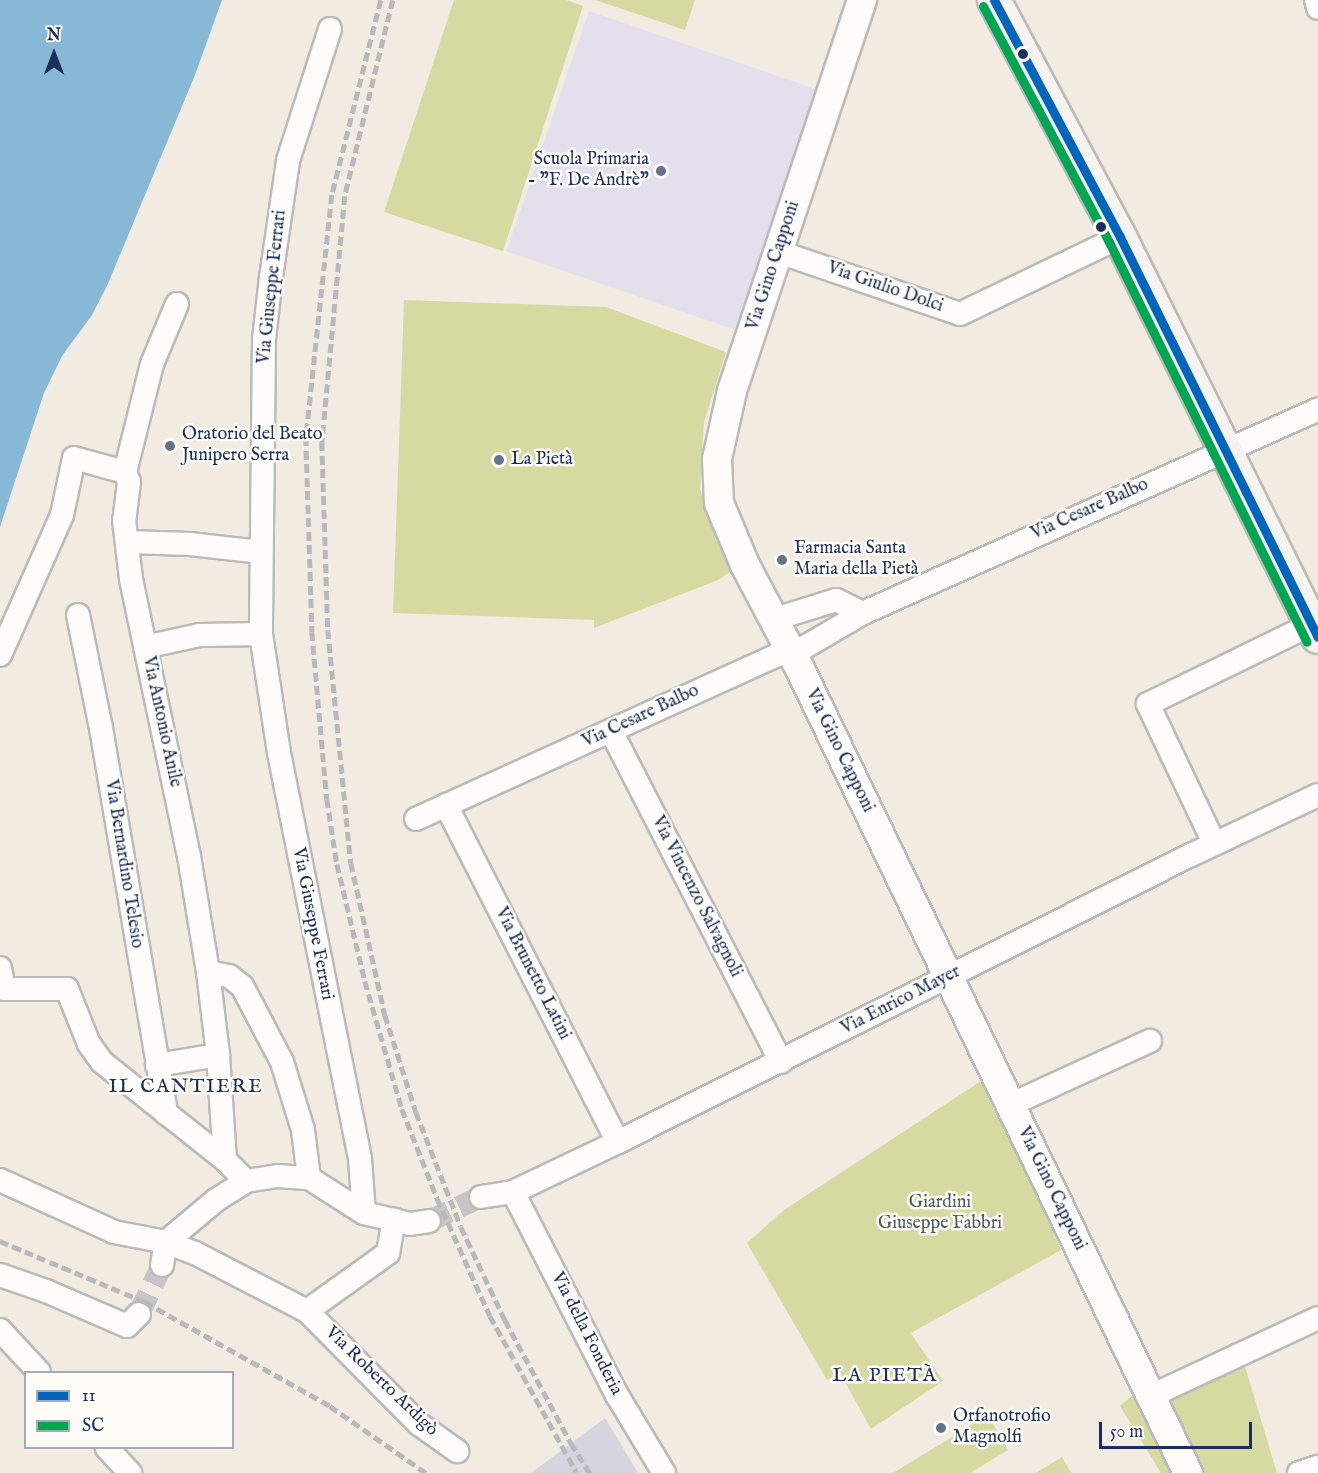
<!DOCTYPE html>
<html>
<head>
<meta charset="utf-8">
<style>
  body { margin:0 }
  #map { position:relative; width:1318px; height:1473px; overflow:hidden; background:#f1ebe1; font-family:"IM FELL English",serif }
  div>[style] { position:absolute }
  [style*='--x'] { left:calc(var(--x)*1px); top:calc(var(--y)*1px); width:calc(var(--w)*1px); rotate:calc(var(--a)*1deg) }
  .built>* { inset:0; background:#e4dfed; transform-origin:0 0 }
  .industrial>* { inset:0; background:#d6d4df }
  .green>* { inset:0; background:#d6daa1 }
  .water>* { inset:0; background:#87b9d6 }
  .minor-tunnel>* { height:22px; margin-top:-11px; transform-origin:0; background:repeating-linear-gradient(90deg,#c6c5c7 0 22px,transparent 0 33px) }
  .roads { filter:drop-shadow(2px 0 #bbbab8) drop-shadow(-2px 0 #bbbab8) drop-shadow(0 2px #bbbab8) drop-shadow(0 -2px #bbbab8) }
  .minor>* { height:22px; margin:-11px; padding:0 11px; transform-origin:11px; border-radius:11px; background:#fdfcfa }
  .tertiary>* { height:28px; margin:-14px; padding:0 14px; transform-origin:14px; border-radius:14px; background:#fdfcfa }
  .secondary>* { height:32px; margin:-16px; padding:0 16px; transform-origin:16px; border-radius:16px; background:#f7f4ef }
  .rail>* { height:4.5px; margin-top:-2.25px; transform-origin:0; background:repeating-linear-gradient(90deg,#b7b9bc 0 9px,transparent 0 13.5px) }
  .bus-1>* { height:9px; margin:-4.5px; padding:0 4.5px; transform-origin:4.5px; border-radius:4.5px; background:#0065bd }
  .bus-2>* { height:9px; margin:-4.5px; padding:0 4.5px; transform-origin:4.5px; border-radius:4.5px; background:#00a651 }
  .dots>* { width:16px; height:16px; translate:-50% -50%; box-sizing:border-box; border:3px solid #fdfcf7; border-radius:50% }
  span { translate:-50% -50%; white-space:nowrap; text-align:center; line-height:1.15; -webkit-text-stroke:5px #fdfcf7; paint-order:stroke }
  .poi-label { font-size:18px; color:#1b2f5e }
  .right { translate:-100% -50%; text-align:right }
  .left { translate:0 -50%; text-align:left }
  .street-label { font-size:18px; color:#1b2f5e }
  .park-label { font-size:18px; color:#4c5e62 }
  .neighbourhood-label { font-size:20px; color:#1b2f5e; letter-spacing:1.5px }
  .legend { position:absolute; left:24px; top:1371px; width:210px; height:78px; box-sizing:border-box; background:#fdfcf7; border:2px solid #a3aaba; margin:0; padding:8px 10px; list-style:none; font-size:18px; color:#1b2f5e }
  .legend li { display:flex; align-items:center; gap:12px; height:30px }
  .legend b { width:30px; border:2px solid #a3aaba }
  .north { position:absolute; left:24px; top:24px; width:60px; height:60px; -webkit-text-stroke:4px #fdfcf7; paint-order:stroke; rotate:0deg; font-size:16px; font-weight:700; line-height:24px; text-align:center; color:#1b2f5e }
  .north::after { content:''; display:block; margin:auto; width:21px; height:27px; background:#1b2f5e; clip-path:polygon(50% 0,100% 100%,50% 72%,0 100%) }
  .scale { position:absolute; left:1099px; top:1422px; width:153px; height:27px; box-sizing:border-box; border:3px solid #1b2f5e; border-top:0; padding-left:8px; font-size:18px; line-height:21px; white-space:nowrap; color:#1b2f5e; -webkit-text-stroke:4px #fdfcf7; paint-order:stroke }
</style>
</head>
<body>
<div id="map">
  <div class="built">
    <i style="left:589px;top:11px;width:241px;height:254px;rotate:19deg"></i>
  </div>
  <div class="industrial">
    <i style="clip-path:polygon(605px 1418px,638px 1473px,531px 1473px)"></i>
  </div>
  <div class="green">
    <i style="clip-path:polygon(454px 0,566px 0,583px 6px,503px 251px,384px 212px)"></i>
    <i style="clip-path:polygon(595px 0,695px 0,685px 30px)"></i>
    <i style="clip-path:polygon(404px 300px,606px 307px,726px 352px,704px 422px,700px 489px,713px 529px,733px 570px,718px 580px,594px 628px,594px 620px,393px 613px)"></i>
    <i style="clip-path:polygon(984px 1079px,1061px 1250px,911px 1333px,943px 1381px,871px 1429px,840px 1373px,827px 1380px,747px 1243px,784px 1210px)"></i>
    <i style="clip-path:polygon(1238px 1343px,1277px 1473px,1161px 1473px,1120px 1406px,1145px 1385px)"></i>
    <i style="clip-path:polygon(988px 1415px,1008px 1450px,970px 1473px,893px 1473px)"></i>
    <i style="clip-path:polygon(1062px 1457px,1071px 1473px,1036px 1473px)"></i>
  </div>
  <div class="water">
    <i style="clip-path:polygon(0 0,222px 0,195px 75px,107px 286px,92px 315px,62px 356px,44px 393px,0 527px)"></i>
  </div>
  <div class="minor-tunnel">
    <i style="--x:429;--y:1221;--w:57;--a:-24.8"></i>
    <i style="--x:139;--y:1314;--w:54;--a:-64.9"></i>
  </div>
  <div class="roads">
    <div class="minor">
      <i style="--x:1316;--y:0;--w:8;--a:76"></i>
      <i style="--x:330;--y:29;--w:139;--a:107.7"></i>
      <i style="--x:288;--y:161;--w:117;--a:98.3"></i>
      <i style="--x:271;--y:277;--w:62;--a:96.4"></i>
      <i style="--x:264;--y:339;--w:295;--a:90.6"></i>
      <i style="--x:261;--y:634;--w:120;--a:81.4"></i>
      <i style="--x:279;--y:753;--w:414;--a:78.7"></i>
      <i style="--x:360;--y:1159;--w:54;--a:85.8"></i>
      <i style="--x:779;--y:252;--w:191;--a:18.9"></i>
      <i style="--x:960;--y:314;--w:178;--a:-25.7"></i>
      <i style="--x:177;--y:304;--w:65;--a:112.6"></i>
      <i style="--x:152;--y:364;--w:111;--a:104"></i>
      <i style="--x:125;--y:472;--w:11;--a:68"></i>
      <i style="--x:129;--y:482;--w:38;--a:97"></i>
      <i style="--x:124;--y:520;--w:59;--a:83.2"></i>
      <i style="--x:131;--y:579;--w:283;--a:78.2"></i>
      <i style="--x:189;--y:856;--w:118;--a:80.7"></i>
      <i style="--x:208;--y:972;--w:84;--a:83.1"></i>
      <i style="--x:218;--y:1055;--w:105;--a:86.2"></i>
      <i style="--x:128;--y:542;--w:62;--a:1.8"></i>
      <i style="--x:190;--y:544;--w:70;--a:6.5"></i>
      <i style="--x:78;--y:615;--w:115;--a:78.5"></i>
      <i style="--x:101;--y:728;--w:391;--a:80.4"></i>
      <i style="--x:775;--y:619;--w:64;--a:-17.3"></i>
      <i style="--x:836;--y:600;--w:30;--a:26"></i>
      <i style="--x:145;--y:647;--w:56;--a:-12.3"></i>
      <i style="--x:200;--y:635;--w:61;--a:-0.9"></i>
      <i style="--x:0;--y:655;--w:153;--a:-66.1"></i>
      <i style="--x:62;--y:515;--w:58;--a:-78.1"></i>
      <i style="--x:74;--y:458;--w:53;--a:15.4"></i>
      <i style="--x:611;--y:731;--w:372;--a:62.8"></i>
      <i style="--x:446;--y:805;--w:378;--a:63"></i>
      <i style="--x:416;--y:819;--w:397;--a:-24.4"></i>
      <i style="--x:777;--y:655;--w:29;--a:-16"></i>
      <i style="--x:805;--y:647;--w:67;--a:-30.4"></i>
      <i style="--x:863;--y:613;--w:499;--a:-24.1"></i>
      <i style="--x:1214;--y:843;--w:154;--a:-115.4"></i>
      <i style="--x:1148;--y:704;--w:182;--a:-26"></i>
      <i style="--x:0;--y:968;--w:21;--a:79"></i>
      <i style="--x:4;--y:989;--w:63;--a:0"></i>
      <i style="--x:67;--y:989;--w:59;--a:68.2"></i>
      <i style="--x:89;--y:1044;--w:22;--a:54"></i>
      <i style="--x:102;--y:1062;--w:157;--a:38.5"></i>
      <i style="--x:225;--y:1160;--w:30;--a:45"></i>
      <i style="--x:208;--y:972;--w:21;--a:11"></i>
      <i style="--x:229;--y:976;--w:16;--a:38"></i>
      <i style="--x:242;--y:986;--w:86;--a:62.2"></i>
      <i style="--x:282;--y:1062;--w:71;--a:72.8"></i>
      <i style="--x:303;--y:1130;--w:48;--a:82.9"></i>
      <i style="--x:157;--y:1065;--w:62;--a:-9.3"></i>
      <i style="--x:1010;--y:1105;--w:154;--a:-24.6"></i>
      <i style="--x:0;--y:1180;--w:125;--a:24.5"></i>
      <i style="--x:114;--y:1232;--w:53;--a:10.9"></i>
      <i style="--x:166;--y:1242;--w:31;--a:21"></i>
      <i style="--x:195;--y:1253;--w:126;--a:27.4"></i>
      <i style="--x:307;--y:1311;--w:159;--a:45.3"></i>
      <i style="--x:419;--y:1424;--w:47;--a:35.4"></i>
      <i style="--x:513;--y:1192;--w:228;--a:62.9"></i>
      <i style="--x:617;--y:1395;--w:91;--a:58.9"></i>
      <i style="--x:481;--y:1197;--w:32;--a:-9"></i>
      <i style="--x:513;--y:1192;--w:116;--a:-25.5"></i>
      <i style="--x:618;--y:1142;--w:641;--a:-26.61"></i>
      <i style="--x:1191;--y:855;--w:140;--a:-25.3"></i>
      <i style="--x:166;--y:1242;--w:65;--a:-40"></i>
      <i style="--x:216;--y:1200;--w:36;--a:-32"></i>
      <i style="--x:246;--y:1181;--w:32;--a:-9"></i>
      <i style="--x:278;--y:1176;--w:31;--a:4"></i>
      <i style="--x:309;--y:1178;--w:65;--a:32.5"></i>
      <i style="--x:364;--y:1213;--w:47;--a:13.4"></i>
      <i style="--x:410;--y:1224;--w:19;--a:-9"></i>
      <i style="--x:162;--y:1265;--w:23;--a:-80"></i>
      <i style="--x:0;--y:1275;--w:49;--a:19.2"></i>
      <i style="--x:46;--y:1291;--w:88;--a:23.4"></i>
      <i style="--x:127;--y:1326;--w:17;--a:-45"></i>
      <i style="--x:307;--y:1311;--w:100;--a:-35.6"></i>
      <i style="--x:388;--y:1253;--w:34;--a:-80"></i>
      <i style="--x:0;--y:1330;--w:57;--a:47.1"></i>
      <i style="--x:1151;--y:1396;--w:184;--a:-25"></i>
      <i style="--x:107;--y:1448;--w:34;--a:47"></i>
      <i style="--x:1299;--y:1473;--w:20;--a:-18"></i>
    </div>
    <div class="tertiary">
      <i style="--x:862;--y:0;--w:412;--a:108.4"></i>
      <i style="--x:732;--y:391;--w:70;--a:102.4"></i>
      <i style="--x:717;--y:459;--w:44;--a:87.4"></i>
      <i style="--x:719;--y:503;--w:67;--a:67.2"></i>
      <i style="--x:745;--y:565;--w:118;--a:62.1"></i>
      <i style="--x:800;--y:669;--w:893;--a:64.24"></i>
    </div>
    <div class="secondary">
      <i style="--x:994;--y:0;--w:268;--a:62"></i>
      <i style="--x:1120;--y:237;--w:446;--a:63.7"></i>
    </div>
  </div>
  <div class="rail">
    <i style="--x:381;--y:0;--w:201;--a:104.1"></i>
    <i style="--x:332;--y:195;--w:243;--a:96.1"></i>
    <i style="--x:306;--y:437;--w:195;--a:88.2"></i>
    <i style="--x:312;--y:632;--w:168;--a:84.9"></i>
    <i style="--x:327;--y:799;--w:66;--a:81.3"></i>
    <i style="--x:337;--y:864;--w:120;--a:76.5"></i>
    <i style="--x:365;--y:981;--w:133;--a:73.9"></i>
    <i style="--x:402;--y:1109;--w:96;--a:68.5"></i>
    <i style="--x:437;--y:1198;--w:129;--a:65.8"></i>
    <i style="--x:490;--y:1316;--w:179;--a:61"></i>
    <i style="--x:393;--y:0;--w:202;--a:103.8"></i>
    <i style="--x:345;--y:196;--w:247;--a:95.3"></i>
    <i style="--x:322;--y:442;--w:188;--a:88.2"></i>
    <i style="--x:328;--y:630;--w:234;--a:84.4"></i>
    <i style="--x:351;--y:863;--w:156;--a:77.4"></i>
    <i style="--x:385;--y:1015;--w:102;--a:72.3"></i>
    <i style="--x:416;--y:1112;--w:123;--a:68.6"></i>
    <i style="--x:461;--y:1227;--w:103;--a:64.7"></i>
    <i style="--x:505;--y:1320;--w:140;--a:61.8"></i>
    <i style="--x:571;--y:1443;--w:36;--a:58"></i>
    <i style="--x:0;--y:1241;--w:157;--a:22.8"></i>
    <i style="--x:145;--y:1302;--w:212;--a:29.3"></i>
    <i style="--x:330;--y:1406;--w:117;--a:34.9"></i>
  </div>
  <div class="bus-1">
    <i style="--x:994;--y:0;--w:268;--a:62"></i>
    <i style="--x:1120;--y:237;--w:446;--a:63.7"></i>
  </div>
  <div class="bus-2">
    <i style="--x:983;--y:6;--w:268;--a:61.9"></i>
    <i style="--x:1109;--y:242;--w:446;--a:63.7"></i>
  </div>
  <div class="dots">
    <i style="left:1023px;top:54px;background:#1b2f5e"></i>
    <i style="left:661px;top:171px;background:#66718c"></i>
    <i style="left:1101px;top:227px;background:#1b2f5e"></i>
    <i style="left:170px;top:446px;background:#66718c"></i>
    <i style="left:499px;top:460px;background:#66718c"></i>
    <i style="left:782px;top:560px;background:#66718c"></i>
    <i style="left:941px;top:1428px;background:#66718c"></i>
  </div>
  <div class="poi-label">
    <span class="right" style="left:649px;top:171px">Scuola Primaria<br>- "F. De Andrè"</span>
    <span class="left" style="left:182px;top:446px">Oratorio del Beato<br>Junipero Serra</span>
    <span class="left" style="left:511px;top:460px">La Pietà</span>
    <span class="left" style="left:794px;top:560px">Farmacia Santa<br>Maria della Pietà</span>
    <span class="left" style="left:953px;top:1428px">Orfanotrofio<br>Magnolfi</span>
  </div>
  <div class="street-label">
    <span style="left:774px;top:266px;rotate:-72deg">Via Gino Capponi</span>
    <span style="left:273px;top:287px;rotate:-84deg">Via Giuseppe Ferrari</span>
    <span style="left:885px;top:288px;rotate:19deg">Via Giulio Dolci</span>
    <span style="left:1090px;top:510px;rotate:-24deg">Via Cesare Balbo</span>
    <span style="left:641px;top:717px;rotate:-25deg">Via Cesare Balbo</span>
    <span style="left:161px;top:722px;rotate:78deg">Via Antonio Anile</span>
    <span style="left:839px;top:751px;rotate:64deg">Via Gino Capponi</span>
    <span style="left:123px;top:864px;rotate:81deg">Via Bernardino Telesio</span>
    <span style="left:696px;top:897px;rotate:63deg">Via Vincenzo Salvagnoli</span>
    <span style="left:312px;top:924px;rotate:79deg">Via Giuseppe Ferrari</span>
    <span style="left:532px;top:974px;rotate:63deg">Via Brunetto Latini</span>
    <span style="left:901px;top:1001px;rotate:-27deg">Via Enrico Mayer</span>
    <span style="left:1051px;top:1189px;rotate:64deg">Via Gino Capponi</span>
    <span style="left:586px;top:1334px;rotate:63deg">Via della Fonderia</span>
    <span style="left:381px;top:1382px;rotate:44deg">Via Roberto Ardigò</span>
  </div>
  <div class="park-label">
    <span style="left:940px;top:1214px">Giardini<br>Giuseppe Fabbri</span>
  </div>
  <div class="neighbourhood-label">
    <span style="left:186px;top:1086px">IL CANTIERE</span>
    <span style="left:885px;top:1375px">LA PIETÀ</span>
  </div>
  <ul class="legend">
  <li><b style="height:8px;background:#0065bd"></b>11</li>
  <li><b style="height:8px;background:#00a651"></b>SC</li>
  </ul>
  <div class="north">N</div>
  <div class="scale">50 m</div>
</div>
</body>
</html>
